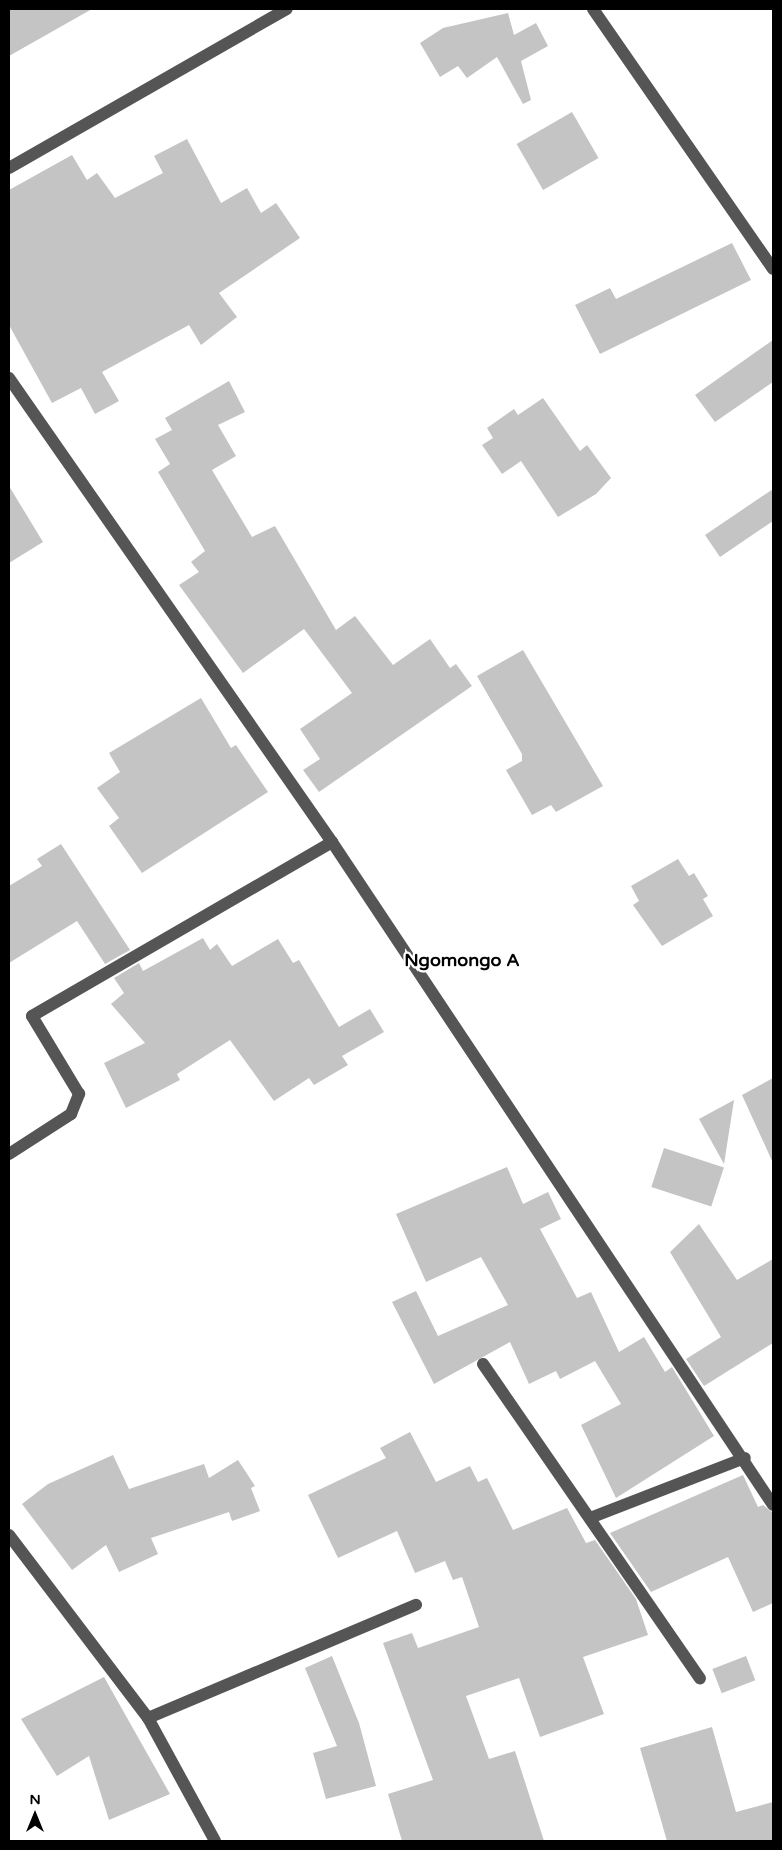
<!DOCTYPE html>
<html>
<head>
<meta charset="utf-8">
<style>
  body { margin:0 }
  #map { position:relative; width:782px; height:1850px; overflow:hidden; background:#fff; font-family:"Varela Round",sans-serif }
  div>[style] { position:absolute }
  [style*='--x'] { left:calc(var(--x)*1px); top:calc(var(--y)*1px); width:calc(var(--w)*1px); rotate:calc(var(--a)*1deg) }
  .building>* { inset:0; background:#c4c4c4; transform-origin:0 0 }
  .minor>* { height:12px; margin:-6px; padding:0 6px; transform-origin:6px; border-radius:6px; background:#555 }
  span { translate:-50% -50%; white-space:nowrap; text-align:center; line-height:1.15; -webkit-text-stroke:4.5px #fff; paint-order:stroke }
  .quarter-label { font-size:18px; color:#000; font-weight:700 }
  .frame { position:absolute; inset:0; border:10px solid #000; pointer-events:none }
  .north { position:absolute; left:10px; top:1790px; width:50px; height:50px; -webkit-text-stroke:4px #fff; paint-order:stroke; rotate:0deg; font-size:14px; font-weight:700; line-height:20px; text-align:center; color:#000 }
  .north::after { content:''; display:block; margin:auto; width:18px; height:22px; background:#000; clip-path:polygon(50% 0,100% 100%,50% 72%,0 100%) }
</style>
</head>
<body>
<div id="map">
  <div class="building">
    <i style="clip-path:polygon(9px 9px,92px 9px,9px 56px)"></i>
    <i style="clip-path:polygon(508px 13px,514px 35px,536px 23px,548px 46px,521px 61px,531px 100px,523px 104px,497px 57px,467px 78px,458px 66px,440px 77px,420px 43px,443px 28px)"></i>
    <i style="left:572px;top:112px;width:53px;height:64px;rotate:60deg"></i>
    <i style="clip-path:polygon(187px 139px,221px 203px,247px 188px,261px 213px,276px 203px,300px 238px,219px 293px,237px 317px,201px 345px,189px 325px,102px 372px,119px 401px,95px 414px,81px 388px,52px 403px,9px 325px,9px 190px,72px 155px,87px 180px,97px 173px,115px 198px,163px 173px,154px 156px)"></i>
    <i style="clip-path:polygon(732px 243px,751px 280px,600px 354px,575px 305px,610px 288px,616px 299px)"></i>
    <i style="clip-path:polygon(773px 340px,773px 382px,715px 422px,695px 395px)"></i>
    <i style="clip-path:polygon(229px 381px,245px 412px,218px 425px,236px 456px,212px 470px,252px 537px,275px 526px,336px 630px,355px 616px,393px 665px,430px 639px,450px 668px,456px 664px,472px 686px,319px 792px,303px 770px,320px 759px,300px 729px,352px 693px,304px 629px,243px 673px,179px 585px,199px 572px,191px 562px,205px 551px,158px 472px,170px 464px,155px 439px,172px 430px,165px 418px)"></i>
    <i style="clip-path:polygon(543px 398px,580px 451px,587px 445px,611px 478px,596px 494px,558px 517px,521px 461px,502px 474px,482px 445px,493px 438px,487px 428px,514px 409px,518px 415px)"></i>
    <i style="clip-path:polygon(9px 486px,43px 542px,9px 563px)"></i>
    <i style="clip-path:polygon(773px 489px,773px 521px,720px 557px,705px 535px)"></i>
    <i style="clip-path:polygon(523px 650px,603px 786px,556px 812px,551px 805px,532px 815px,506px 770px,522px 761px,522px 754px,477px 676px)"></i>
    <i style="clip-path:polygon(201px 698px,231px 748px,236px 745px,268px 792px,142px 873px,109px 826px,119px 818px,97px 788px,120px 772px,109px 753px)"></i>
    <i style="clip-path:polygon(61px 844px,130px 950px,105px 964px,77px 921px,9px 963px,9px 886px,42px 866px,37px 859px)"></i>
    <i style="clip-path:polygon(678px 859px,689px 876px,694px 873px,708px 896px,703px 899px,713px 916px,662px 946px,633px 905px,639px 901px,631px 886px)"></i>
    <i style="clip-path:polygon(203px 938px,210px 950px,217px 944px,232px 966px,278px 939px,293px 963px,299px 960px,339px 1027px,370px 1009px,384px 1032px,342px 1056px,348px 1065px,314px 1085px,309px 1078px,274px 1101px,230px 1040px,177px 1074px,180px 1080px,126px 1108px,104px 1063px,145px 1043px,111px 1004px,124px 993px,114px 978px,139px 963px,143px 971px)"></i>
    <i style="clip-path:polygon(773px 1078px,773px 1163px,742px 1095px)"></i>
    <i style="clip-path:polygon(734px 1100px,724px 1164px,699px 1119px)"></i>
    <i style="left:664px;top:1148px;width:63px;height:41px;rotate:18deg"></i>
    <i style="clip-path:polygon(507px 1167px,523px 1204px,548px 1192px,561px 1219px,540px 1229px,577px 1298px,591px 1292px,619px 1352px,644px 1337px,665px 1372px,672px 1367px,714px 1436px,616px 1498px,581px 1425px,621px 1404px,595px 1361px,560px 1379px,556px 1371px,529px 1384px,510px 1342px,434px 1384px,392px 1302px,416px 1291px,438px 1336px,508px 1305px,481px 1257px,426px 1282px,396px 1214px)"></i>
    <i style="clip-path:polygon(699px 1224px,737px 1280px,773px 1259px,773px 1343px,704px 1386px,686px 1359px,721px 1337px,670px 1252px)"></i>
    <i style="clip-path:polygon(410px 1432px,436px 1482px,470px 1466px,478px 1482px,487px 1478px,513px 1530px,567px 1508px,586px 1543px,595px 1540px,636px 1599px,648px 1635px,583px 1657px,604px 1714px,540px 1737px,519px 1678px,466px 1696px,489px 1759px,515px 1751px,544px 1841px,402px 1841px,388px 1794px,433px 1780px,383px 1643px,412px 1633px,418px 1648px,479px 1627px,462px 1577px,453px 1580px,445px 1561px,415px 1573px,397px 1531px,338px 1558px,308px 1495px,386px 1458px,380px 1448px)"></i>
    <i style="clip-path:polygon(113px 1455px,129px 1489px,204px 1464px,209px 1478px,238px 1460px,255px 1486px,251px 1488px,260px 1511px,232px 1521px,229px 1512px,151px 1538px,158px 1554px,119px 1572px,106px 1545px,72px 1570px,22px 1504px,48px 1484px)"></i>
    <i style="clip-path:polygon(743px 1475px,758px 1507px,763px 1505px,773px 1513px,773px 1603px,753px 1612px,728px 1557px,651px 1592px,610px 1533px)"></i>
    <i style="clip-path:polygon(332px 1656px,359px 1723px,376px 1786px,326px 1799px,313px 1753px,337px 1746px,305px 1668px)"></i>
    <i style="left:746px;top:1656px;width:26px;height:36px;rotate:69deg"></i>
    <i style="clip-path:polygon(104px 1677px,170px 1794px,109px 1820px,89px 1756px,57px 1776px,21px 1719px)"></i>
    <i style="clip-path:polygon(712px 1727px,736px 1812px,773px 1802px,773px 1841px,667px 1841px,640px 1748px)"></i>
  </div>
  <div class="minor">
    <i style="--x:593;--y:9;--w:316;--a:55.3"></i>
    <i style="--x:9;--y:168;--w:320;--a:-29.8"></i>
    <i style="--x:9;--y:378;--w:565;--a:55.16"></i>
    <i style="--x:332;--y:842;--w:796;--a:56.37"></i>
    <i style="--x:9;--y:1154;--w:74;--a:-32.8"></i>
    <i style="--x:71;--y:1114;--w:22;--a:-68"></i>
    <i style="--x:79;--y:1094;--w:91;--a:-121.1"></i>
    <i style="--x:32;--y:1016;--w:347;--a:-30.1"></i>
    <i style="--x:483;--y:1364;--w:382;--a:55.4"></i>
    <i style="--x:590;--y:1518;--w:166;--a:-21.2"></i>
    <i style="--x:9;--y:1535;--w:230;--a:52.8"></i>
    <i style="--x:148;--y:1718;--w:140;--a:61.4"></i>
    <i style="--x:148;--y:1718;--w:291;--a:-22.9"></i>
  </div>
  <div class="quarter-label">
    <span style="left:462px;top:960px">Ngomongo A</span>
  </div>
  <div class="frame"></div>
  <div class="north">N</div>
</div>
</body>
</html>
